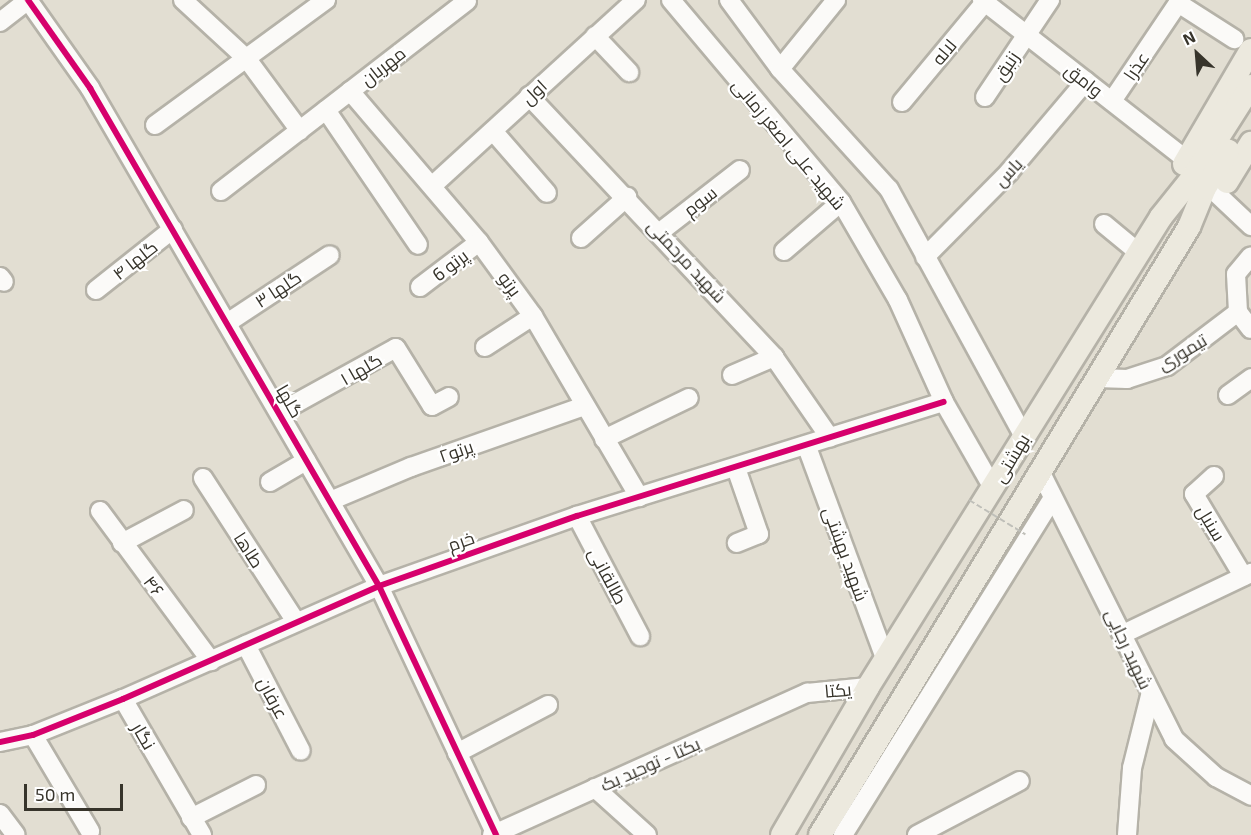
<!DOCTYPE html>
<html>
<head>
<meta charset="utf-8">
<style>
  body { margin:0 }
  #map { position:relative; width:1251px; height:835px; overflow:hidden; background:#e2ded2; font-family:"Exo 2",Cairo,sans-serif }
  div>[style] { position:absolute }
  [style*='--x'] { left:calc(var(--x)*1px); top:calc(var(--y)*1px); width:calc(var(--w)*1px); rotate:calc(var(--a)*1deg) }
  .roads { filter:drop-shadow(2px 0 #b5b2a8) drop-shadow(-2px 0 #b5b2a8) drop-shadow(0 2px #b5b2a8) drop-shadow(0 -2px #b5b2a8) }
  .minor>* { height:18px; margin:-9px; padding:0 9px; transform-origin:9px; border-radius:9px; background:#fbfaf8 }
  .major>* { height:22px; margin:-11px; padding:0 11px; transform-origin:11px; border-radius:11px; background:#ece9de }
  .path-bridge>* { height:2px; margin-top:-1px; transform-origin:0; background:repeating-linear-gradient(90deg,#bfbfb9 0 6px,transparent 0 9px) }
  .cycleway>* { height:6px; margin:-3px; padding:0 3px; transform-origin:3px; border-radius:3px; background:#d6006c }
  span { translate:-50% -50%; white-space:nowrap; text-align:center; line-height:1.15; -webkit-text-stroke:4.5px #fff; paint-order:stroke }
  .street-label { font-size:18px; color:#37342b }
  .north { position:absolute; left:1167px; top:24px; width:60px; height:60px; -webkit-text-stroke:4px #fff; paint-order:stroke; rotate:334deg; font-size:16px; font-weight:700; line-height:24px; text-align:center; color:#37342b }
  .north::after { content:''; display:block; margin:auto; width:21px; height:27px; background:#37342b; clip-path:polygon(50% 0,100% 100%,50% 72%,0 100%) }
  .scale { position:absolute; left:24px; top:784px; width:99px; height:27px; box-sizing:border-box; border:3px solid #37342b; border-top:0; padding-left:8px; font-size:18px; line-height:21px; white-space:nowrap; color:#37342b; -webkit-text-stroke:4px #fff; paint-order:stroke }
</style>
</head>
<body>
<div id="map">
  <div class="roads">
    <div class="minor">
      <i style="--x:28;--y:0;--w:108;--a:54.8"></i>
      <i style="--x:90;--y:88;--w:576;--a:59.87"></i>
      <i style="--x:379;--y:586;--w:275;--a:64.8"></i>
      <i style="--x:183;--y:0;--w:87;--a:42.7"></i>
      <i style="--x:247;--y:59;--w:89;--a:53.6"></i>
      <i style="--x:671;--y:0;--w:264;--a:49.9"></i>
      <i style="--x:841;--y:202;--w:113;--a:59.8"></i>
      <i style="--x:898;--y:300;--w:112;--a:65.7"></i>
      <i style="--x:944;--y:402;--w:99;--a:60.3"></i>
      <i style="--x:729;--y:0;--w:86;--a:53.5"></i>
      <i style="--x:780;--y:69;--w:162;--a:47.8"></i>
      <i style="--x:889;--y:189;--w:282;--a:61.4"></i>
      <i style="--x:982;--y:0;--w:260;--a:38"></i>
      <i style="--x:1178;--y:3;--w:67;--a:32.7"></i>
      <i style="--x:0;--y:22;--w:36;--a:-38"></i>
      <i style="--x:595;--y:36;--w:50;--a:46.6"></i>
      <i style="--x:780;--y:69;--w:89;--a:-50.9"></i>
      <i style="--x:350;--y:91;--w:199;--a:49.5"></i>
      <i style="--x:479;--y:242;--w:92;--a:53.9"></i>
      <i style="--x:533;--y:316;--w:210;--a:59.6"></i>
      <i style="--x:529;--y:96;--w:358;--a:46.8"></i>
      <i style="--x:774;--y:357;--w:98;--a:55.3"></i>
      <i style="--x:985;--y:97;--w:117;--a:-56.2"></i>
      <i style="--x:1112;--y:101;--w:122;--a:-56"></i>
      <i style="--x:902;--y:102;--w:130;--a:-50.3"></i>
      <i style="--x:326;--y:110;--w:163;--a:55.7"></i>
      <i style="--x:155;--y:125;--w:212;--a:-36.2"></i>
      <i style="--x:493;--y:131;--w:82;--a:48.9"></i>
      <i style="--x:432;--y:186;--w:276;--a:-42.4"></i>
      <i style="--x:221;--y:191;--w:311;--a:-37.7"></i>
      <i style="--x:1217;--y:194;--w:47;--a:43.3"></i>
      <i style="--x:1104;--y:224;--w:45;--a:39.6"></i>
      <i style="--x:660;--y:232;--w:101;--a:-37.8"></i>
      <i style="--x:581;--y:238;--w:62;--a:-41.7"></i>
      <i style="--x:784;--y:251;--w:75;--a:-40.7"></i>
      <i style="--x:925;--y:257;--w:120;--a:-45.3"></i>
      <i style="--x:1009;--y:172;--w:119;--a:-49.8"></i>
      <i style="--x:0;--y:277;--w:6;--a:51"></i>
      <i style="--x:420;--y:287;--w:74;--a:-37.3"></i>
      <i style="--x:96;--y:290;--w:98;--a:-38.4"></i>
      <i style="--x:1238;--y:312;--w:38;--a:-93"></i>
      <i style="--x:1236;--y:274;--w:23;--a:-50"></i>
      <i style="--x:1238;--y:312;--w:21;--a:53"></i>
      <i style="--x:227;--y:323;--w:123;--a:-33.4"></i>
      <i style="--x:485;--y:347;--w:57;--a:-32.9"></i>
      <i style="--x:732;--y:375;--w:46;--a:-23.2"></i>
      <i style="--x:1097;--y:378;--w:30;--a:2"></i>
      <i style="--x:1127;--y:379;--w:42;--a:-18"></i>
      <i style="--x:1167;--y:366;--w:89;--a:-37.3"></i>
      <i style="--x:1228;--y:395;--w:29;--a:-36"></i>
      <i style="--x:280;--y:412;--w:132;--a:-28.9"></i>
      <i style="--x:396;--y:348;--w:68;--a:58.2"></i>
      <i style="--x:432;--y:406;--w:19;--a:-28"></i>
      <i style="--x:604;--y:439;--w:94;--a:-25.8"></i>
      <i style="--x:807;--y:447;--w:228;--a:69.7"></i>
      <i style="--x:736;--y:468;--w:70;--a:70.8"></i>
      <i style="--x:759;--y:534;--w:24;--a:158"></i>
      <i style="--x:1041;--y:473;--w:297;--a:63.4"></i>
      <i style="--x:1174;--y:739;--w:57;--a:42.1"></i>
      <i style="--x:1216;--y:777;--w:40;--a:28"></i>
      <i style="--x:1214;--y:476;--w:27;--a:138"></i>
      <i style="--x:1194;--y:494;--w:96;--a:59.1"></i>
      <i style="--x:203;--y:478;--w:171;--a:57.1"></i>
      <i style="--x:270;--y:482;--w:42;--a:-30.3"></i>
      <i style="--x:330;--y:501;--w:88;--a:-22.8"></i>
      <i style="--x:411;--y:467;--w:183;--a:-19.4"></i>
      <i style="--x:100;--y:511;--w:187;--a:53.5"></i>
      <i style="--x:577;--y:516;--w:136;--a:62.3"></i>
      <i style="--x:122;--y:543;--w:70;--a:-28"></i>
      <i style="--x:1123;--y:634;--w:142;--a:-25.5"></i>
      <i style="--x:246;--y:645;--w:119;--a:62.6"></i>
      <i style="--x:123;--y:699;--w:157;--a:59.8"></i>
      <i style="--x:33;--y:735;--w:112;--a:59.3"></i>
      <i style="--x:0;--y:742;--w:34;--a:-12"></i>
      <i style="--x:33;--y:735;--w:97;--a:-21.8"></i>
      <i style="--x:123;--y:699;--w:280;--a:-23.8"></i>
      <i style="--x:379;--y:586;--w:210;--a:-19.5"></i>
      <i style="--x:577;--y:516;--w:384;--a:-17.3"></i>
      <i style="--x:457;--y:753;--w:103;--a:-27.8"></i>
      <i style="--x:595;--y:788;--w:70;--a:42.1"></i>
      <i style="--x:0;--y:814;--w:26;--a:53"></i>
      <i style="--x:191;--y:818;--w:73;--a:-26.9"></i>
      <i style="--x:492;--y:835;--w:346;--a:-24.3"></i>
      <i style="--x:807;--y:693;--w:61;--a:-5.6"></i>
      <i style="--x:843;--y:835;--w:397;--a:-58.1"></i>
      <i style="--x:917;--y:835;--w:116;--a:-27.7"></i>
      <i style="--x:1127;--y:835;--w:67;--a:-85.7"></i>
      <i style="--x:1132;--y:768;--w:74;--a:-76"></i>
    </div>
    <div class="major">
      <i style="--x:1184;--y:164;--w:132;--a:-59.6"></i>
      <i style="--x:1227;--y:182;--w:46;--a:-58.4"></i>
      <i style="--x:782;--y:835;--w:171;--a:-59.8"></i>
      <i style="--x:868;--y:687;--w:554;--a:-58.06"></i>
      <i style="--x:1161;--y:217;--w:51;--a:-51.3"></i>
      <i style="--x:1193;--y:177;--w:108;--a:-57.5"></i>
      <i style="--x:820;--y:835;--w:711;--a:-58.75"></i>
      <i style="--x:1189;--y:227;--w:42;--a:-67.7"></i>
      <i style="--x:1205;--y:188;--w:44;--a:-58.1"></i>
    </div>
  </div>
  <div class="path-bridge">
    <i style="--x:969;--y:500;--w:66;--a:31.3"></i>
  </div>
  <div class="cycleway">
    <i style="--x:28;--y:0;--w:108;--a:54.8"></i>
    <i style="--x:90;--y:88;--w:576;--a:59.87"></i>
    <i style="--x:379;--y:586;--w:275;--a:64.8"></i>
    <i style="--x:0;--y:742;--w:34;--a:-12"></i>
    <i style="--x:33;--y:735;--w:97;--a:-21.8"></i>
    <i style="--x:123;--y:699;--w:280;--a:-23.8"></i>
    <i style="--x:379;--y:586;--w:210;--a:-19.5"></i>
    <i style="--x:577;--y:516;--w:384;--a:-17.3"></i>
  </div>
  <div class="street-label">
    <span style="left:944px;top:52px;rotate:-50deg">لاله</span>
    <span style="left:383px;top:66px;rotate:-38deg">مهربان</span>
    <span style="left:1006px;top:66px;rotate:-56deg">زنبق</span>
    <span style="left:1136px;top:66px;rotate:-56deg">عذرا</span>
    <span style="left:1084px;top:80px;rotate:38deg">وامق</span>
    <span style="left:534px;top:92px;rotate:-43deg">اول</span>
    <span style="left:789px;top:144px;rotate:50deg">شهید علی اصغر زمانی</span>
    <span style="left:1008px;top:172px;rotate:-47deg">یاس</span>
    <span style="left:700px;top:201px;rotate:-38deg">سوم</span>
    <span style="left:135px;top:260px;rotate:-38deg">گلها ۴</span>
    <span style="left:687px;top:261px;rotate:47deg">شهید مرحمتی</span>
    <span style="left:450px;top:265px;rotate:-37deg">پرتو 6</span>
    <span style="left:510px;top:284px;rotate:54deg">پرتو</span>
    <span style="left:278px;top:289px;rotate:-33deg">گلها ۳</span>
    <span style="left:1182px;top:352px;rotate:-31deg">تیموری</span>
    <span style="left:361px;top:369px;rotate:-30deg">گلها ۱</span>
    <span style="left:290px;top:401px;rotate:60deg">گلها</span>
    <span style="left:456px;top:451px;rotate:-19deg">پرتو۲</span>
    <span style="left:1011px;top:458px;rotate:-59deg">بهشتی</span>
    <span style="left:1211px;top:523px;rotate:59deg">سنبل</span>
    <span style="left:461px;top:541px;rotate:-19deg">خرم</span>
    <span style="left:249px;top:550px;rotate:57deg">طاها</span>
    <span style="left:846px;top:554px;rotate:70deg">شهید بهشتی</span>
    <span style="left:608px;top:576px;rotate:62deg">طالقانی</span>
    <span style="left:154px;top:586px;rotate:53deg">۴۶</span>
    <span style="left:1129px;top:649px;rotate:65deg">شهید رجایی</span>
    <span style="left:838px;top:690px;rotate:-5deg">یکتا</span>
    <span style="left:273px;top:698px;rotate:62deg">عرفان</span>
    <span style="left:144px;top:736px;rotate:60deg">نگار</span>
    <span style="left:650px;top:764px;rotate:-24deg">یکتا - توحید یک</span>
  </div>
  <div class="north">N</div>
  <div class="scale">50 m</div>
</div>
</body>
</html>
